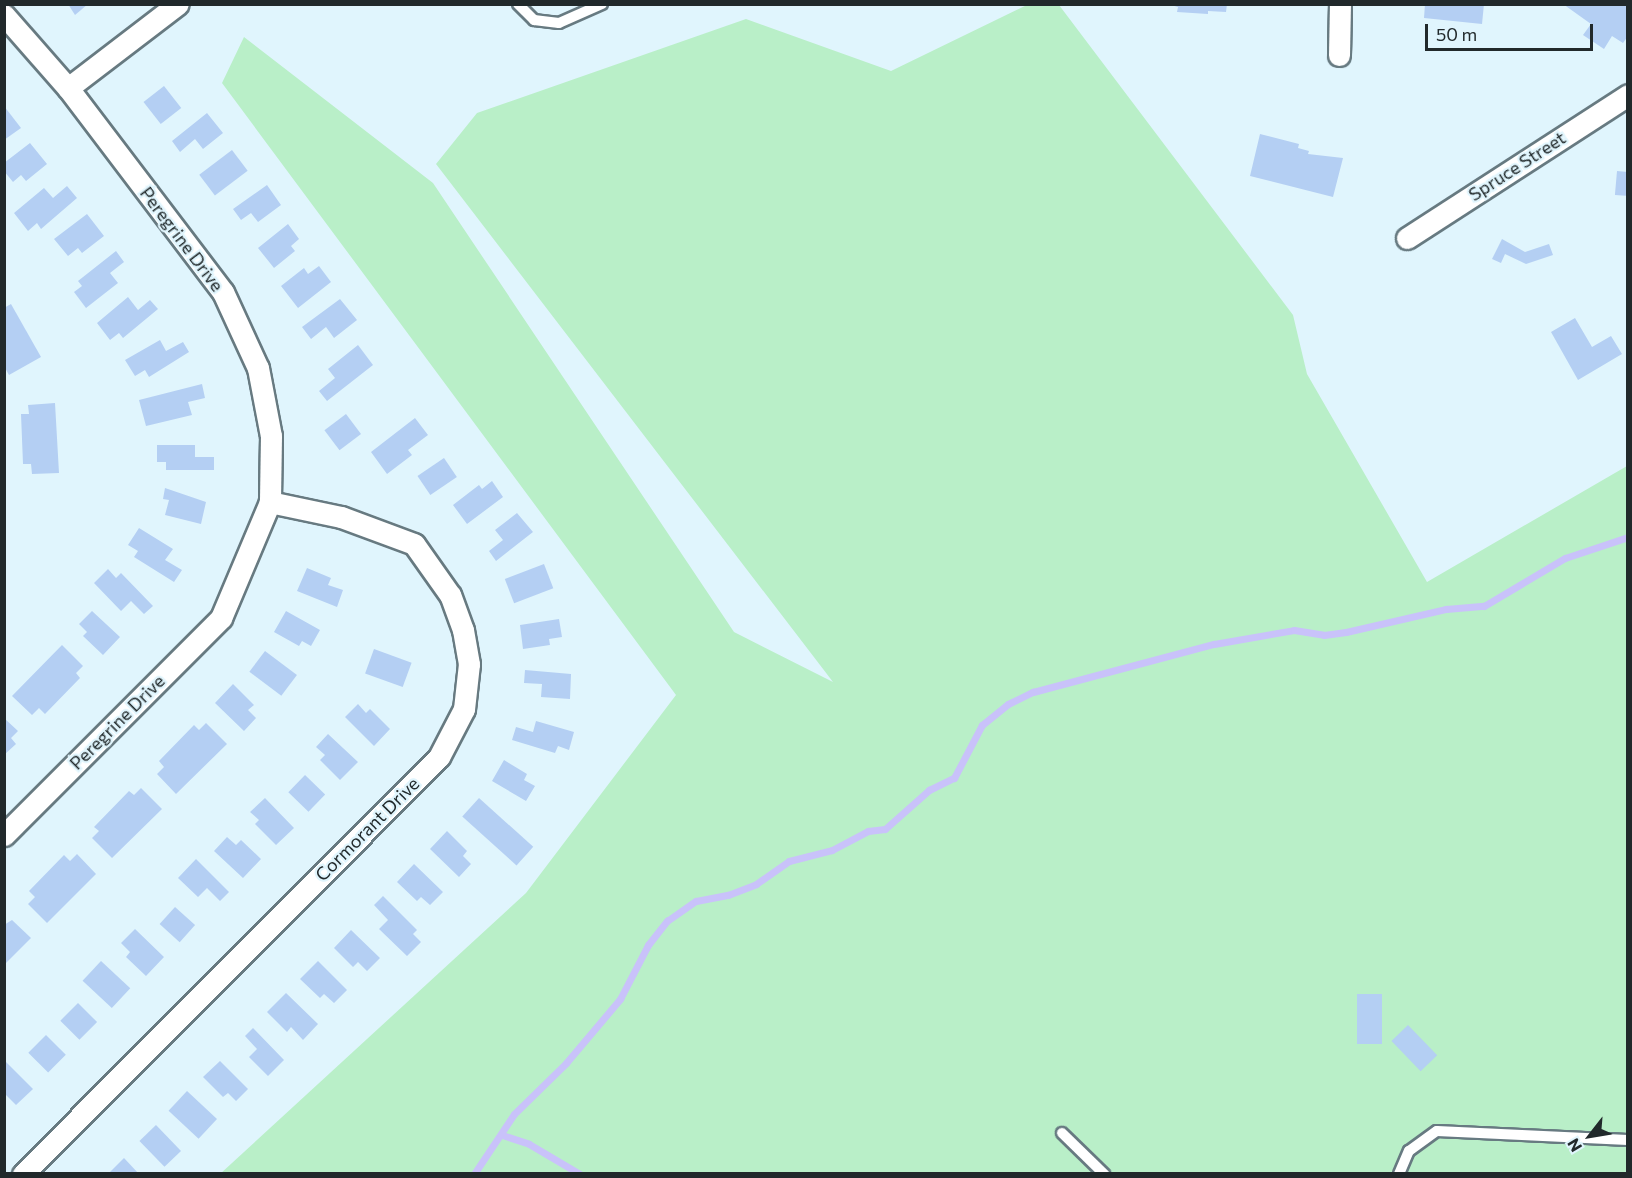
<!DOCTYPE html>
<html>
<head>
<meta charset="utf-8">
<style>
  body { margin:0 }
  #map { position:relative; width:1632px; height:1178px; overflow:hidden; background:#e0f5fd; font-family:Commissioner,sans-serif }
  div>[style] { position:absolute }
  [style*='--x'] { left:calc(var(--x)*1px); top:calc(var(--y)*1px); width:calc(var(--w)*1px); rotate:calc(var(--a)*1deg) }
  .green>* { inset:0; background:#b9efc8 }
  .stream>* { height:7px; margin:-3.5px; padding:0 3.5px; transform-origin:3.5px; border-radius:3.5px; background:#c9c2fa }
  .building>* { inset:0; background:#b4cff3; transform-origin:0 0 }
  .roads { filter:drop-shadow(2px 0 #677a81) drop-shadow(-2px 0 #677a81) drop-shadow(0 2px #677a81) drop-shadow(0 -2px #677a81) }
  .service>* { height:10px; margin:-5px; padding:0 5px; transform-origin:5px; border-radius:5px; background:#fff }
  .minor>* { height:21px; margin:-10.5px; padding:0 10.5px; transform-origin:10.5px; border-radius:10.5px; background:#fff }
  span { translate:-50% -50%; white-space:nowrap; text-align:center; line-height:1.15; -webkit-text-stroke:4.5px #e0f5fd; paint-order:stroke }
  .street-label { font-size:18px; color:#21292b }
  .frame { position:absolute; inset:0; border:6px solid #21292b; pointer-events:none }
  .north { position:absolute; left:1560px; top:1106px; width:60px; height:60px; -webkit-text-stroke:4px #e0f5fd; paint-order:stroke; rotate:239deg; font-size:16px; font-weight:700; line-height:24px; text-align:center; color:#21292b }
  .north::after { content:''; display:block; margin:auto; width:21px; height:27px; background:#21292b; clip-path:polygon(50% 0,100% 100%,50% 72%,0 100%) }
  .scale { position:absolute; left:1425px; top:24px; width:168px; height:27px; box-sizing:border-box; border:3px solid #21292b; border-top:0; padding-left:8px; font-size:18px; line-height:21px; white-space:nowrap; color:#21292b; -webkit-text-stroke:4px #e0f5fd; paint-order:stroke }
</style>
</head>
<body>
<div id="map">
  <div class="green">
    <i style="clip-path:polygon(1027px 5px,1059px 5px,1293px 315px,1307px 374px,1427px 582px,1627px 466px,1627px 1173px,220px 1174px,526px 893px,676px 695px,222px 83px,244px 37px,433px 183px,734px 632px,833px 682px,436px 164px,477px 113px,746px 19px,891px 71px)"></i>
  </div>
  <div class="stream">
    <i style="--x:502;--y:1135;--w:28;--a:18"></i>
    <i style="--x:529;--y:1144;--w:59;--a:30.5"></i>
    <i style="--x:474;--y:1174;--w:72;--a:-56.3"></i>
    <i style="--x:514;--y:1114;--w:73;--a:-44.4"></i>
    <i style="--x:566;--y:1063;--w:84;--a:-49.8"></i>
    <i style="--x:620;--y:999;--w:61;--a:-62.6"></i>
    <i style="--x:648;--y:945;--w:31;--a:-52"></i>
    <i style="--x:667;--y:921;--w:35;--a:-35"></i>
    <i style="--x:696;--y:901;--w:33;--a:-11"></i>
    <i style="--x:728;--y:895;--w:30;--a:-21"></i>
    <i style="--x:756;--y:884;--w:40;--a:-34.9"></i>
    <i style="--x:789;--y:861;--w:44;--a:-14.3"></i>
    <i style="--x:832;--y:850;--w:41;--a:-27.8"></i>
    <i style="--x:868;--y:831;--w:17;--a:-7"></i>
    <i style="--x:885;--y:829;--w:59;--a:-41.6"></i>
    <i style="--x:929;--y:790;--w:28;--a:-26"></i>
    <i style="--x:954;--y:778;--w:60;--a:-62.2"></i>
    <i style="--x:982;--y:725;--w:33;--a:-39"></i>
    <i style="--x:1008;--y:704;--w:28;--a:-26"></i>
    <i style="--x:1033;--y:692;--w:187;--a:-14.9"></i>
    <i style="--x:1214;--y:644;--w:81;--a:-9.9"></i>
    <i style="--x:1294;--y:630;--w:30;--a:9"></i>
    <i style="--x:1324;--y:635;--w:22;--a:-8"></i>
    <i style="--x:1346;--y:632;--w:103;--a:-13"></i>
    <i style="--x:1446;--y:609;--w:38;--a:-5"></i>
    <i style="--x:1484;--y:606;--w:94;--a:-30.7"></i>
    <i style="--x:1565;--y:558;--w:66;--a:-18.4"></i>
  </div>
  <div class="building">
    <i style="clip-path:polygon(68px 4px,88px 4px,75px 15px)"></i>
    <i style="clip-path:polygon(1167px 4px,1227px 4px,1226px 12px,1208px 11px,1208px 14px,1177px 12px,1178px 7px)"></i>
    <i style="clip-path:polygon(1425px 4px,1484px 4px,1482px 24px,1424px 18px)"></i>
    <i style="clip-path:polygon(1563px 4px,1628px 4px,1628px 36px,1623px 43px,1612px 36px,1604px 49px,1583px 35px,1591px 24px)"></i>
    <i style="left:164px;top:86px;width:28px;height:26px;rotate:52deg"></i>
    <i style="clip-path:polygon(4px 106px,21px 128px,4px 140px)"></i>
    <i style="clip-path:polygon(207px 113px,223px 133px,203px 149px,195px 139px,180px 152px,172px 141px)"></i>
    <i style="clip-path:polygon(1260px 134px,1299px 144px,1298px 148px,1309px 151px,1308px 154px,1343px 158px,1333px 197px,1250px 176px)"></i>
    <i style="clip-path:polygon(30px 143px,47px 164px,26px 181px,21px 175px,13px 182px,4px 171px,4px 163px)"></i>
    <i style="left:232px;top:150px;width:26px;height:41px;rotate:53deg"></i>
    <i style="left:1617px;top:171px;width:11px;height:24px;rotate:5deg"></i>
    <i style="clip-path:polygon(267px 185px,281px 205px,258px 222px,251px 213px,241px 220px,233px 209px)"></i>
    <i style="clip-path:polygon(67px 186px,77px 198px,41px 229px,37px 223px,28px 231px,14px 213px,44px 188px,53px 198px)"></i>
    <i style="clip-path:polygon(87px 214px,104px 236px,82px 253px,78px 248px,68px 256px,54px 239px)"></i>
    <i style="clip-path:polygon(288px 224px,299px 239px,291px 246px,295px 251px,274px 268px,258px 248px)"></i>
    <i style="clip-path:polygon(1502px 239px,1525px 252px,1549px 244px,1553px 255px,1526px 264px,1505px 254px,1501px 263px,1492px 259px)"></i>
    <i style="clip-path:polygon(116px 251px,124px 262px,110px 273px,118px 283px,86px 308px,74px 292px,82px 286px,78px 281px)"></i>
    <i style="clip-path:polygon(319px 266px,331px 282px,298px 308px,281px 286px,304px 268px,308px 274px)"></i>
    <i style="clip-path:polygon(128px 297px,138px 310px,150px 300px,158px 309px,123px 338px,119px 333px,110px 340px,97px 323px)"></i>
    <i style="clip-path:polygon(340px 299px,357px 320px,334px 338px,326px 327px,311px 339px,302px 327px)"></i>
    <i style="clip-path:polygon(11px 304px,41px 357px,9px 375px,4px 366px,4px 308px)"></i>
    <i style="clip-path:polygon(1575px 318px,1592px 347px,1611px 336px,1622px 354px,1578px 380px,1551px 332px)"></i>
    <i style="clip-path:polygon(160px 340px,166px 351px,183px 342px,189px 352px,149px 377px,145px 370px,135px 376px,125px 360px)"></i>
    <i style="clip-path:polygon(358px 345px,373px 365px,327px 401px,319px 391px,335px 378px,328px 369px)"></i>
    <i style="clip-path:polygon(202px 384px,205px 398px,188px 402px,192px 415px,146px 426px,139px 400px)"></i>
    <i style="clip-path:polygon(55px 403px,59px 473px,32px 474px,31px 464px,23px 464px,21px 414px,29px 414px,28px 405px)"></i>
    <i style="left:346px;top:414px;width:25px;height:27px;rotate:53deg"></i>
    <i style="clip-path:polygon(415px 418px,428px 435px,408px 450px,412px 455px,387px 474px,371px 452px)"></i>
    <i style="clip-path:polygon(157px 445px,195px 445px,195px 457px,214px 457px,214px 470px,166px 470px,166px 462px,157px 462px)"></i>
    <i style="left:444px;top:458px;width:23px;height:32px;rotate:56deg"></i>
    <i style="clip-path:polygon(492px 481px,503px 497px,467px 524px,453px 505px,479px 485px,482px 489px)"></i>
    <i style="clip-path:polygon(165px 488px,206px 502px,201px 524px,165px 515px,169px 500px,163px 499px)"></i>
    <i style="clip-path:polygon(517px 513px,533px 532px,496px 561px,489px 551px,503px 540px,495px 530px)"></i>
    <i style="clip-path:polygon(139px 528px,173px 549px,165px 560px,182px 570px,174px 582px,134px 557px,138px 551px,128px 545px)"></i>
    <i style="left:544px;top:564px;width:26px;height:42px;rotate:69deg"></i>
    <i style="clip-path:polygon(307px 568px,331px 578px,328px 585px,343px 590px,337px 607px,297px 591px)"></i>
    <i style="clip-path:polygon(108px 569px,116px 578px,121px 573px,153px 606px,144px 614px,131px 601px,121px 611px,94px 583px)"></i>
    <i style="clip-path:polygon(92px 611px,120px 637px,103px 655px,83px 636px,87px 632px,79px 624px)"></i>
    <i style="clip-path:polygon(286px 611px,320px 630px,311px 646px,302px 641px,299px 646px,274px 632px)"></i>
    <i style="clip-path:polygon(559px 619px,562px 637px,549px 639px,550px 645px,523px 649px,520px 625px)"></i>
    <i style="clip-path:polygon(62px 645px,83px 666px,76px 673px,80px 678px,45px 714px,39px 708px,32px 715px,12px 696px)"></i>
    <i style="left:374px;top:649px;width:40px;height:26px;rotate:20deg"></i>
    <i style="left:265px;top:651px;width:40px;height:26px;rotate:37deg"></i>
    <i style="clip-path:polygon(525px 670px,571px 674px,570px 699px,541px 697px,542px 684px,524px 683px)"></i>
    <i style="clip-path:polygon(233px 684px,254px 705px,248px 710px,256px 718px,244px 731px,215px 703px)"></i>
    <i style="clip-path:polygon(358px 704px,366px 713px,370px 709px,390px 729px,374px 746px,345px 717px)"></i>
    <i style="clip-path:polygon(4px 718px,18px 731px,11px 738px,16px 744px,4px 755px)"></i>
    <i style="clip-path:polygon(536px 721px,574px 732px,569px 750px,558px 746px,555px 753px,512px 740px,516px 727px,533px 732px)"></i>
    <i style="clip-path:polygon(206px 723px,227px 744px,176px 794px,157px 774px,164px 767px,159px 761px,194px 725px,199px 730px)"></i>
    <i style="clip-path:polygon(328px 734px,358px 762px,340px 780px,320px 760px,325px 755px,316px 747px)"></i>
    <i style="clip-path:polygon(504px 760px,527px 774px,524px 780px,535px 786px,526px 801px,492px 781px)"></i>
    <i style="left:305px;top:775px;width:28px;height:24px;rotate:44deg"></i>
    <i style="clip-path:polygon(141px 788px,162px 809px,112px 858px,92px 838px,99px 831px,94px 827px,129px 791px,134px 795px)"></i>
    <i style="clip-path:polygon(265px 798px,294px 828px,276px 845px,255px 824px,259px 820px,250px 812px)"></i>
    <i style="left:479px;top:798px;width:73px;height:25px;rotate:42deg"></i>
    <i style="clip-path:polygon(447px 831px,467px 851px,463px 856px,471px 864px,459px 877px,430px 849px)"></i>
    <i style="clip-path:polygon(227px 837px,236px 845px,241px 840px,261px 859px,243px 878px,214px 851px)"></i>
    <i style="clip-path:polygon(77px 854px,96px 874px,47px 923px,28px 904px,35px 897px,29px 891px,64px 855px,70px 861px)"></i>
    <i style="clip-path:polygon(196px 859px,229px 892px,220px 901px,207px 888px,198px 897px,178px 878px)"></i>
    <i style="clip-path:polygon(414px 864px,443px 892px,430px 905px,421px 897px,417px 901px,397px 882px)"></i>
    <i style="clip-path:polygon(383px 896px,417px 930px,413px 934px,421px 942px,407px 956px,379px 929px,388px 920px,374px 905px)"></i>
    <i style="left:175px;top:907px;width:27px;height:23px;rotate:42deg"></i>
    <i style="clip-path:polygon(12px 920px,31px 938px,4px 965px,4px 925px)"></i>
    <i style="clip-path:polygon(135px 929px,164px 957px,146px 976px,126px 957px,130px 952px,121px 943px)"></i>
    <i style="clip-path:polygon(351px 930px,380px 958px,367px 971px,358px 962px,353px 967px,334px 948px)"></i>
    <i style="left:101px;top:961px;width:40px;height:27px;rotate:43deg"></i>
    <i style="clip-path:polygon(318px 961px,347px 990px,334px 1003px,324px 994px,320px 998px,300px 979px)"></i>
    <i style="clip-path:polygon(286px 993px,318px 1024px,303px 1040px,291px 1027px,287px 1032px,267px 1012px)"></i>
    <i style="left:1357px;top:994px;width:25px;height:50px"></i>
    <i style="left:78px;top:1003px;width:27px;height:25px;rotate:45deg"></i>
    <i style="left:1408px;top:1025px;width:42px;height:23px;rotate:46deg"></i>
    <i style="clip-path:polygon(253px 1028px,284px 1060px,268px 1076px,249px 1057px,257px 1049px,245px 1036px)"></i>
    <i style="left:46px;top:1035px;width:28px;height:25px;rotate:45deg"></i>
    <i style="clip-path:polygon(4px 1060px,33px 1089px,16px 1105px,4px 1093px)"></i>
    <i style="clip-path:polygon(220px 1061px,248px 1089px,236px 1101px,228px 1093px,223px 1097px,203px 1077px)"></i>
    <i style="left:187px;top:1091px;width:41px;height:27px;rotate:43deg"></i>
    <i style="left:156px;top:1125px;width:36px;height:23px;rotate:46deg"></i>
    <i style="clip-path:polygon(124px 1158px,139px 1174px,108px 1174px)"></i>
  </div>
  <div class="roads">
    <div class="service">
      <i style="--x:518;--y:4;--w:23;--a:45"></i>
      <i style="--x:534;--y:20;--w:25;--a:7"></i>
      <i style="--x:559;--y:23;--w:47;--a:-23.8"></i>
      <i style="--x:1062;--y:1133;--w:59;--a:44.3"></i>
      <i style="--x:1399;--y:1174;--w:25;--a:-67"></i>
      <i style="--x:1409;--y:1151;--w:34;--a:-36"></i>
      <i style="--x:1437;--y:1131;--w:191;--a:2.7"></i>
    </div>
    <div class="minor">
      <i style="--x:4;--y:15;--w:97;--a:48.8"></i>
      <i style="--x:68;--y:88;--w:256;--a:52.8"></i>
      <i style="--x:223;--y:292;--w:84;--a:65.3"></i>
      <i style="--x:258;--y:368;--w:69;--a:79.2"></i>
      <i style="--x:271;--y:436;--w:66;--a:90.9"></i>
      <i style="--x:270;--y:502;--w:126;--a:112.9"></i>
      <i style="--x:221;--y:618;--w:307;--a:135"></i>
      <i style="--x:1339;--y:55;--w:51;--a:-88.9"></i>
      <i style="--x:68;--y:88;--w:138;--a:-37.4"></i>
      <i style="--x:1407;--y:238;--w:263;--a:-32.9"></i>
      <i style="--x:23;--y:1174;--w:589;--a:-45.07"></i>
      <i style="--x:439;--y:757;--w:54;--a:-62.5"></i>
      <i style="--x:464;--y:709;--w:45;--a:-83.7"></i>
      <i style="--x:469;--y:664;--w:35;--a:-100"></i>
      <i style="--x:463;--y:630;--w:37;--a:-110"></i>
      <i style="--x:450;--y:595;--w:62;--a:-125.2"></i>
      <i style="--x:414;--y:544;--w:78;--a:-159.7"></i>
      <i style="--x:341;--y:517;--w:73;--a:-168.1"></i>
    </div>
  </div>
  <div class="street-label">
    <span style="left:1517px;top:166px;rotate:-33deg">Spruce Street</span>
    <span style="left:182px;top:239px;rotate:53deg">Peregrine Drive</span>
    <span style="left:117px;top:722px;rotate:-45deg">Peregrine Drive</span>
    <span style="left:367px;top:829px;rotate:-45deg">Cormorant Drive</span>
  </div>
  <div class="frame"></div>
  <div class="north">N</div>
  <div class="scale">50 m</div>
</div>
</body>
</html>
